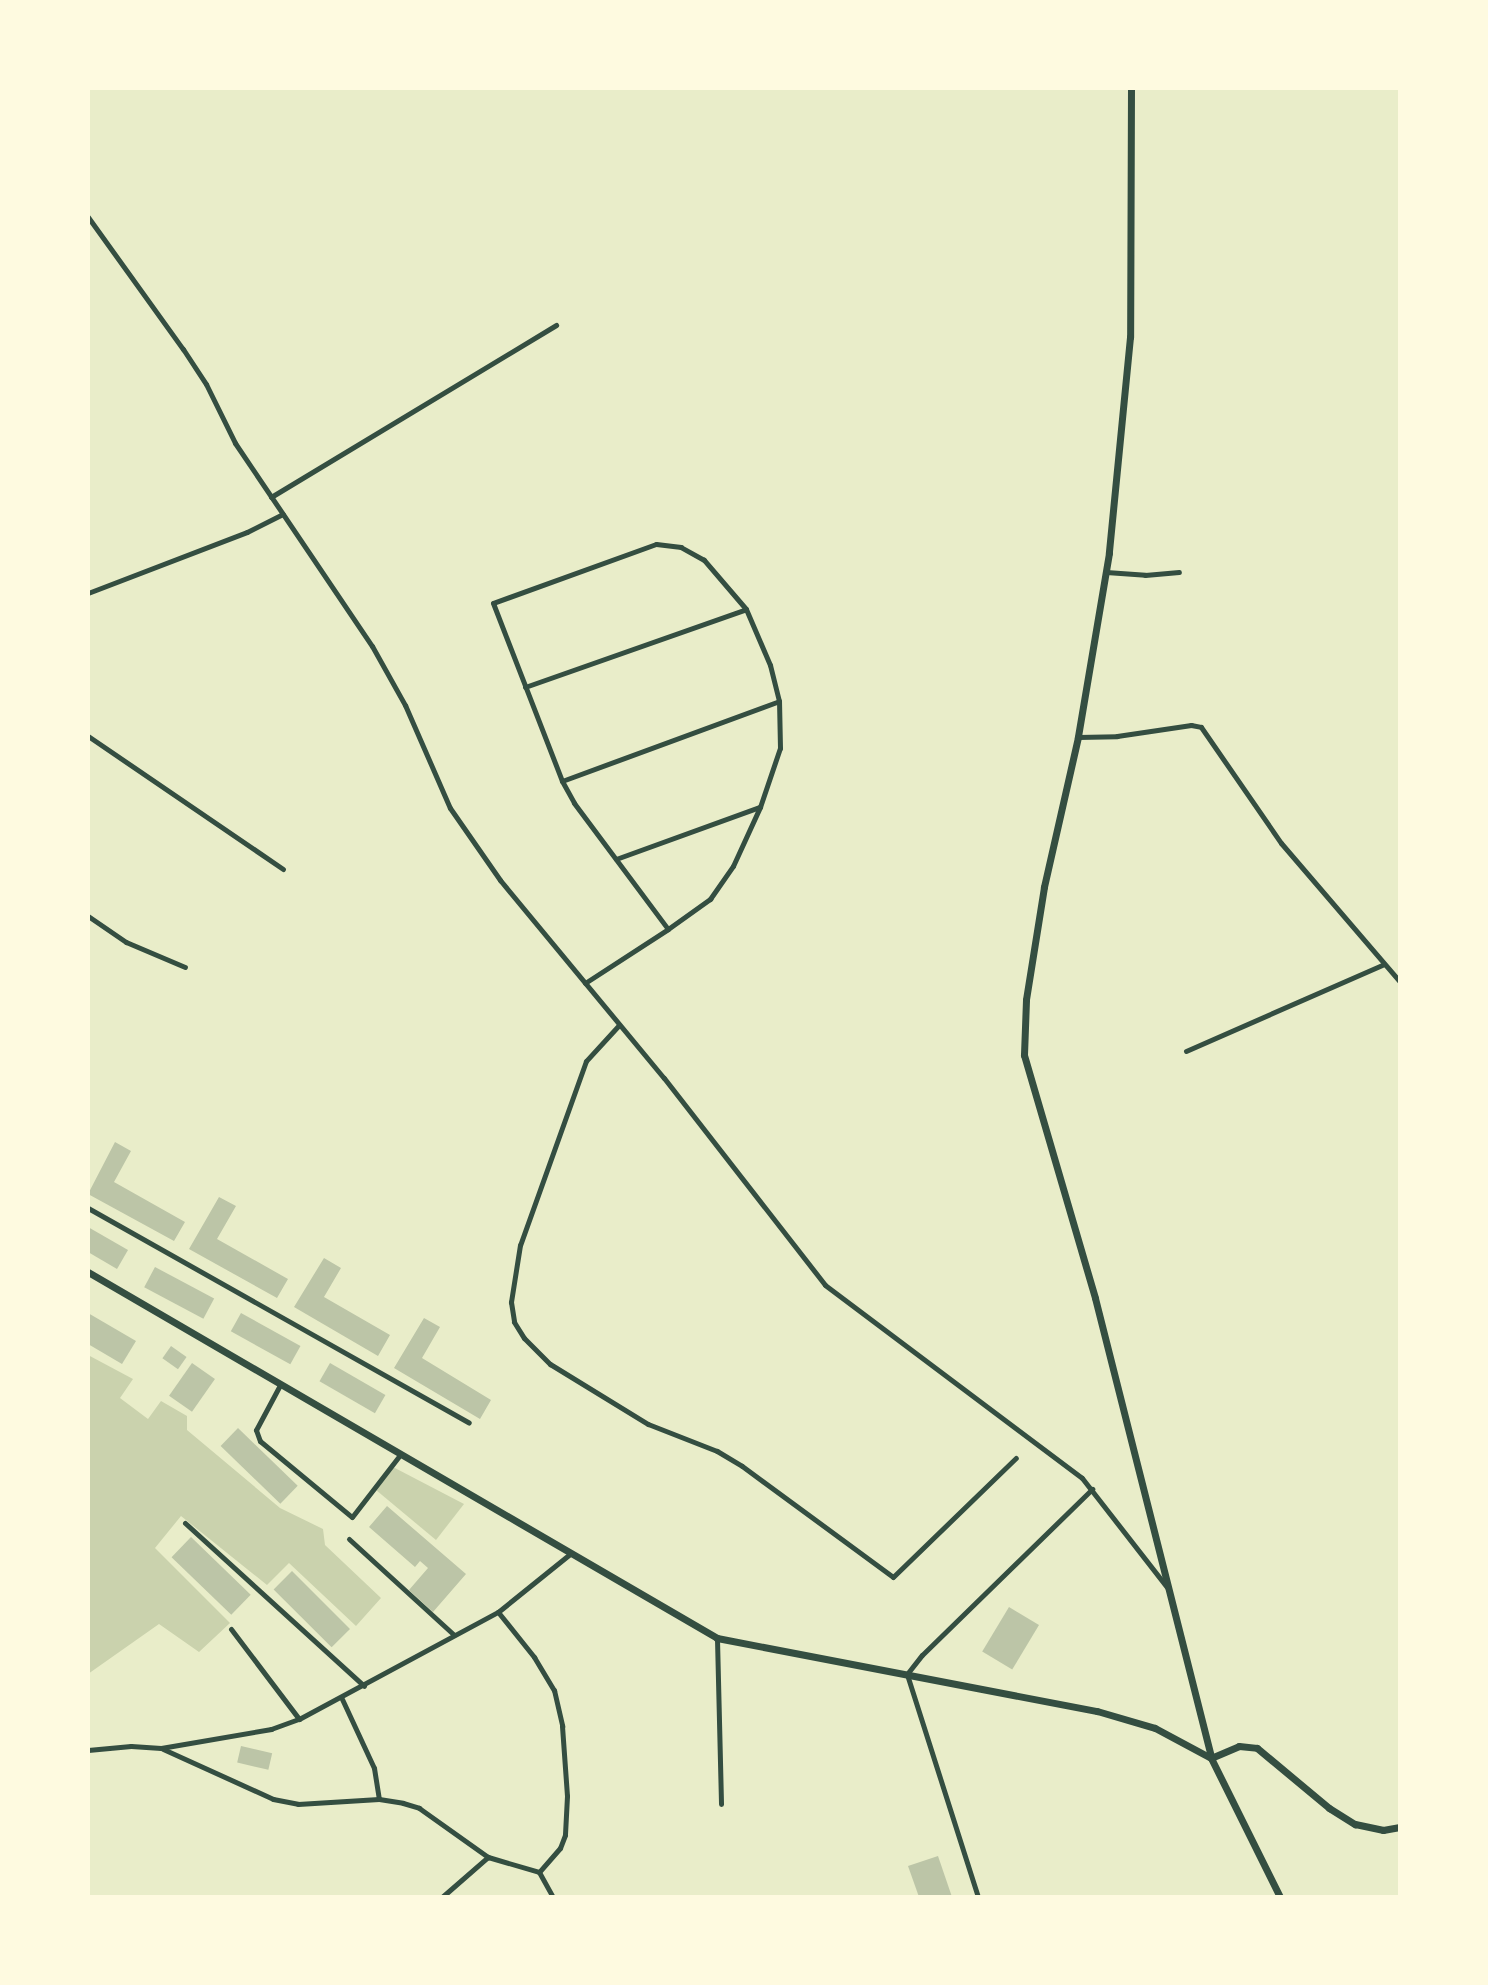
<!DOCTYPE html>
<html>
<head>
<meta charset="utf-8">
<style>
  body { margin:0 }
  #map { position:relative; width:1488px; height:1985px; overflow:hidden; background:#e9edc9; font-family:Quicksand,sans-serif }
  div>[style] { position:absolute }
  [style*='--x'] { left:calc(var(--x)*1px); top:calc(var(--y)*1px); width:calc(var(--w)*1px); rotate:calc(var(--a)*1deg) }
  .green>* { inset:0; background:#cad2ad }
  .building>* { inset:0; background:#bcc5a7; transform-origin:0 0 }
  .minor>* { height:5px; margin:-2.5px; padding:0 2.5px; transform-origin:2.5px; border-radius:2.5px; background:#344e41 }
  .tertiary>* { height:7px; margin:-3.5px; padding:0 3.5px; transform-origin:3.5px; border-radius:3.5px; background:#344e41 }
  .secondary>* { height:7px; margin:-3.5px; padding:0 3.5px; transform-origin:3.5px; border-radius:3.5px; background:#344e41 }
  span { translate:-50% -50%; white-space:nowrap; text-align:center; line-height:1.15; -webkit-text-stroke:7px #fefae0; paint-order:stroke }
  .frame { position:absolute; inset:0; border:90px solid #fefae0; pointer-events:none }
</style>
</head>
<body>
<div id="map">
  <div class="green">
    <i style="clip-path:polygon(88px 1355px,133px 1379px,120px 1398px,148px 1419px,161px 1401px,187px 1416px,187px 1430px,280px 1508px,323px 1529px,325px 1545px,381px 1598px,356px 1626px,289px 1563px,267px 1585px,181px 1516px,155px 1548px,230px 1623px,199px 1652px,159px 1624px,88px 1674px)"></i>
    <i style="clip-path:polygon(393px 1467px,464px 1504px,436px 1540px,376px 1490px)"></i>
  </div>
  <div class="building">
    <i style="clip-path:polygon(115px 1142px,131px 1151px,114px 1182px,185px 1222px,174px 1241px,88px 1194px)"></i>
    <i style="clip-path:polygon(219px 1197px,236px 1206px,217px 1239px,288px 1279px,277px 1298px,189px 1249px)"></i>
    <i style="clip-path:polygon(88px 1227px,128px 1250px,117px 1269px,88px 1252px)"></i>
    <i style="clip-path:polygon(324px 1258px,341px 1268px,324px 1297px,390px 1335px,378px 1356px,294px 1307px)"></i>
    <i style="left:155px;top:1267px;width:67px;height:23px;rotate:28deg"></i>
    <i style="clip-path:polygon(88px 1313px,136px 1341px,122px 1364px,88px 1344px)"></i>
    <i style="left:241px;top:1313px;width:68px;height:21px;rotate:29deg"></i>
    <i style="clip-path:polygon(424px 1318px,440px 1327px,422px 1358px,491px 1400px,480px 1419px,394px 1368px)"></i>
    <i style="left:171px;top:1346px;width:19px;height:15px;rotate:35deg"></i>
    <i style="left:192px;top:1363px;width:28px;height:40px;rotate:35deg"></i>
    <i style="left:330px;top:1363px;width:64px;height:21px;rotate:30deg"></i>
    <i style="left:238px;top:1428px;width:83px;height:25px;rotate:44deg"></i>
    <i style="clip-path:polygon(387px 1506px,466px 1574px,433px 1612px,409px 1590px,428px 1568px,420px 1561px,415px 1567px,369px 1527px)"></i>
    <i style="left:191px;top:1537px;width:83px;height:28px;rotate:44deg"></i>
    <i style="left:292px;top:1571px;width:82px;height:26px;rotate:45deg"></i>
    <i style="left:1009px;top:1607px;width:35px;height:52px;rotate:31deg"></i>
    <i style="left:241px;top:1746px;width:32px;height:17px;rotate:13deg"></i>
    <i style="clip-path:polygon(938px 1856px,952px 1897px,919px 1897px,908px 1866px)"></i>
  </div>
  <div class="minor">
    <i style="--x:88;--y:217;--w:163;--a:54.3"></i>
    <i style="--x:183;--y:349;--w:42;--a:56.7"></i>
    <i style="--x:206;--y:384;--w:66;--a:63.8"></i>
    <i style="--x:235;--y:443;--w:245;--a:56"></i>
    <i style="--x:372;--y:646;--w:68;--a:60.8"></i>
    <i style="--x:405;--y:705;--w:112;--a:66.4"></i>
    <i style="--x:450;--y:808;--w:88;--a:55.2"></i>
    <i style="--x:500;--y:880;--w:257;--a:50.4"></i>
    <i style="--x:664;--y:1078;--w:262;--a:52.1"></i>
    <i style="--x:825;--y:1285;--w:321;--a:36.9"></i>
    <i style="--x:1082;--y:1478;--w:138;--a:52.1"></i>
    <i style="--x:271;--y:497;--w:333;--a:-31.1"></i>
    <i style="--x:1106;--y:572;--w:39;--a:4"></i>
    <i style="--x:1145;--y:575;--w:34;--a:-5"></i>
    <i style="--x:88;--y:593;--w:170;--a:-21"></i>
    <i style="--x:247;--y:532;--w:40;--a:-26.6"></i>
    <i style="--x:525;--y:687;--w:234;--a:-19.4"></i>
    <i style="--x:88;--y:736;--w:236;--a:34.3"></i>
    <i style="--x:1078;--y:737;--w:39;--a:-1"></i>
    <i style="--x:1117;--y:736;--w:75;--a:-8.5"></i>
    <i style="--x:1191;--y:725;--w:10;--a:11"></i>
    <i style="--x:1201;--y:727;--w:141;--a:55.4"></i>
    <i style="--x:1281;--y:843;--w:183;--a:49.4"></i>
    <i style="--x:562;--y:781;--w:231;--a:-20.2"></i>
    <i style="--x:616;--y:859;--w:153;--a:-19.9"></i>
    <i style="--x:88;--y:916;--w:46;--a:34.4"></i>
    <i style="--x:126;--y:942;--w:64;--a:23"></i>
    <i style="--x:585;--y:983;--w:99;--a:-33"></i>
    <i style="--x:668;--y:929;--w:52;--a:-35.5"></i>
    <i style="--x:710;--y:899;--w:40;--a:-55.1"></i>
    <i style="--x:733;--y:866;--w:65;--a:-65.4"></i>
    <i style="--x:760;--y:807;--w:62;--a:-71.3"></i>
    <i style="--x:780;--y:748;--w:47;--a:-91.2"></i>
    <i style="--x:779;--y:701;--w:37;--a:-104"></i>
    <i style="--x:770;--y:665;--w:61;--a:-113.2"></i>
    <i style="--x:746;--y:609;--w:65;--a:-130.6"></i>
    <i style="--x:704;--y:560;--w:26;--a:-151"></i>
    <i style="--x:681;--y:547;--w:25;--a:-173"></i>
    <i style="--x:656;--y:544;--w:173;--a:160.1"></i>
    <i style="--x:493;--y:603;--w:191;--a:68.8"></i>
    <i style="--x:562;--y:781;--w:25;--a:61"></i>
    <i style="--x:574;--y:803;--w:157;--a:53.3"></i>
    <i style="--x:619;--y:1025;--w:49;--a:132.5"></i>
    <i style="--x:586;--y:1061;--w:195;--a:109.7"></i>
    <i style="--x:520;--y:1245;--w:58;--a:99"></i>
    <i style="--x:511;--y:1302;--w:20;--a:81"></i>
    <i style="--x:514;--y:1322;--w:19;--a:58"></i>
    <i style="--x:524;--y:1338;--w:37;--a:45"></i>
    <i style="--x:550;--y:1364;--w:115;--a:31.5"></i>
    <i style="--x:648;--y:1424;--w:74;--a:21.4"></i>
    <i style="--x:717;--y:1451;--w:29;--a:31"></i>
    <i style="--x:742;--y:1466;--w:187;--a:36.3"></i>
    <i style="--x:893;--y:1577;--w:171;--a:-44.1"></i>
    <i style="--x:1186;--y:1051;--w:216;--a:-23.7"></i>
    <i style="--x:88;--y:1208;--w:437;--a:29.4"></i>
    <i style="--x:280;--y:1385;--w:51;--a:118.1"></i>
    <i style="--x:256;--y:1430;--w:12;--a:70"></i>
    <i style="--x:260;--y:1441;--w:119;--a:39.6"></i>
    <i style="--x:352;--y:1517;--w:78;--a:-52.3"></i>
    <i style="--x:185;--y:1523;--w:242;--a:42.3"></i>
    <i style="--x:349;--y:1539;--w:142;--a:42.4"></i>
    <i style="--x:498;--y:1612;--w:58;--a:51.3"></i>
    <i style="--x:534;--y:1657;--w:39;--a:59"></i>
    <i style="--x:554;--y:1690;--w:37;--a:77"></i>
    <i style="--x:562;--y:1726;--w:70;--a:85.9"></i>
    <i style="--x:567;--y:1796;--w:39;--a:93"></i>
    <i style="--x:565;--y:1835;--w:14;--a:111"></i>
    <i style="--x:560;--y:1848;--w:32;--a:131"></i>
    <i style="--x:231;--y:1629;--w:113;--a:52.9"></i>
    <i style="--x:717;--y:1639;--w:165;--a:88.6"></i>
    <i style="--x:342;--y:1699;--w:76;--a:65.1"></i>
    <i style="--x:374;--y:1768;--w:31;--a:81"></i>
    <i style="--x:163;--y:1749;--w:121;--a:24.4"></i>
    <i style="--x:273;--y:1799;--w:25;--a:11"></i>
    <i style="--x:298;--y:1804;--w:81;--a:-3.5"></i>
    <i style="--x:379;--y:1799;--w:24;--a:9"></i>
    <i style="--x:403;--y:1803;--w:17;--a:17"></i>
    <i style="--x:419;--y:1808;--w:85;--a:35.4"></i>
    <i style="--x:488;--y:1857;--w:53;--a:16.4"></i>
    <i style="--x:88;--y:1750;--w:43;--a:-5.3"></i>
    <i style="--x:131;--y:1746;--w:30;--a:4"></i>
    <i style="--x:161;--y:1748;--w:112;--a:-9.8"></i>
    <i style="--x:271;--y:1729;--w:30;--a:-20"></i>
    <i style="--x:299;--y:1719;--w:226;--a:-28.3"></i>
    <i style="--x:498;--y:1612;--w:92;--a:-38.9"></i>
    <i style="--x:539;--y:1872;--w:29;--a:61"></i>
    <i style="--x:442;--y:1897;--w:61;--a:-41"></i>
    <i style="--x:978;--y:1897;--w:234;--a:-107.7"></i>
    <i style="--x:907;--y:1674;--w:24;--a:-52"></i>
    <i style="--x:922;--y:1655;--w:238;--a:-44.3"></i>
  </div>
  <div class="tertiary">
    <i style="--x:1211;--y:1758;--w:30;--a:-23"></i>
    <i style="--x:1239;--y:1746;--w:18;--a:6"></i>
    <i style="--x:1257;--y:1748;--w:94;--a:39.8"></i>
    <i style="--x:1329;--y:1808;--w:31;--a:32"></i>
    <i style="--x:1355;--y:1824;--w:29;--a:12"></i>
    <i style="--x:1383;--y:1830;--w:17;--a:-10"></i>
  </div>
  <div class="secondary">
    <i style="--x:1131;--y:88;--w:249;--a:90.2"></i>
    <i style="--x:1130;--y:337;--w:217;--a:95.6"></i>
    <i style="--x:1109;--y:553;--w:187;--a:99.6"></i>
    <i style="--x:1078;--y:737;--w:154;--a:102.8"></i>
    <i style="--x:1044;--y:887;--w:114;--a:99.1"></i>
    <i style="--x:1026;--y:1000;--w:55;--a:92.1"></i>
    <i style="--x:1024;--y:1055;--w:253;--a:73.7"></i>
    <i style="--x:1095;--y:1298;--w:474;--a:75.8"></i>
    <i style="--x:1211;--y:1758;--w:155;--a:63.6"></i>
    <i style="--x:88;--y:1272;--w:728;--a:30.19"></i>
    <i style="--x:717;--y:1638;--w:387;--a:10.9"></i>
    <i style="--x:1097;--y:1711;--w:60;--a:16.3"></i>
    <i style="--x:1155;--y:1728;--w:64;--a:28.2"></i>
  </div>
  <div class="frame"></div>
</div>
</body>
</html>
